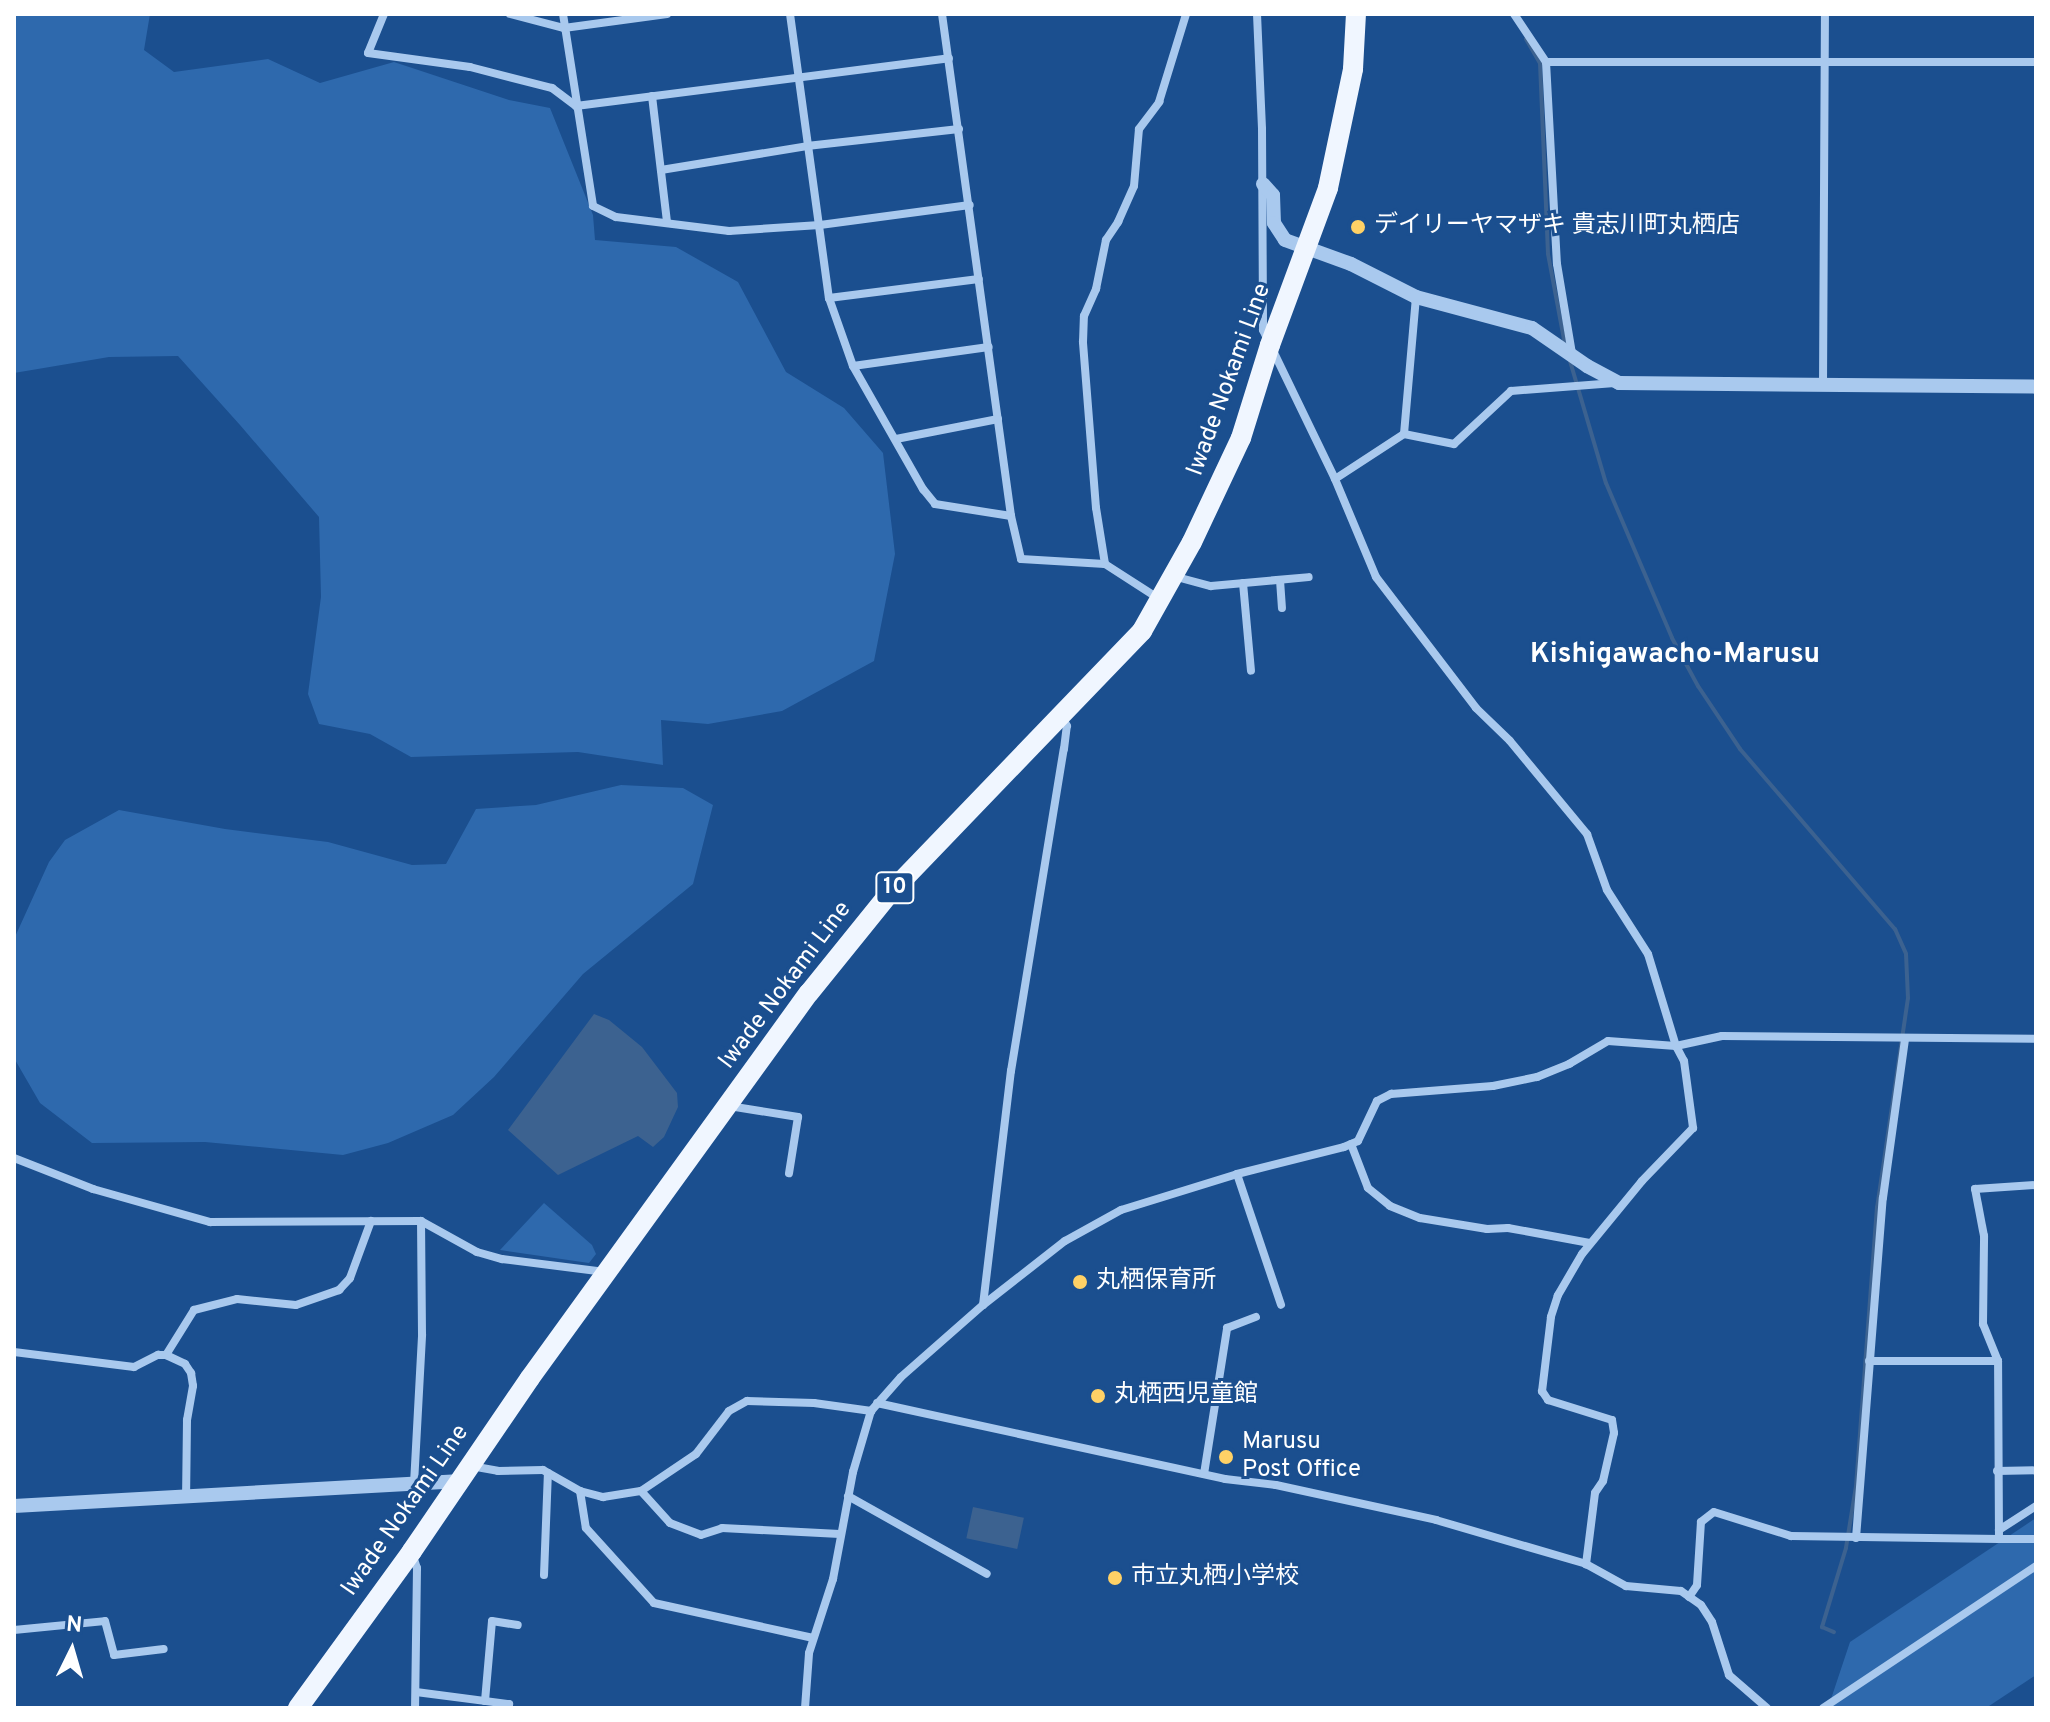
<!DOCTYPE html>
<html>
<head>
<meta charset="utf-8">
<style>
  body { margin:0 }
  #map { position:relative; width:2050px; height:1722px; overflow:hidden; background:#1b4f8f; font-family:Overpass,"Noto Sans JP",sans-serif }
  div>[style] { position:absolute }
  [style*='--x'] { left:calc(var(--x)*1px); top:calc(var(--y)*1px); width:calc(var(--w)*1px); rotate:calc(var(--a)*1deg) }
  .green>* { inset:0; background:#2e69ad }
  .water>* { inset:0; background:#3c6290; transform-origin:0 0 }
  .stream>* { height:4px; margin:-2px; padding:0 2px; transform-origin:2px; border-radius:2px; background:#3c6290 }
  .minor>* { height:8px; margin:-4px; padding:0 4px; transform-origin:4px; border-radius:4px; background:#a9c9ee }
  .tertiary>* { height:14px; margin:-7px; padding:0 7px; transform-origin:7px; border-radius:7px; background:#a9c9ee }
  .primary>* { height:20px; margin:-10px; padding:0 10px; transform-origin:10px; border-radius:10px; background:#f0f6ff }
  .dots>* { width:22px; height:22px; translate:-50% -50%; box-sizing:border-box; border:4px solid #1b4f8f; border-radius:50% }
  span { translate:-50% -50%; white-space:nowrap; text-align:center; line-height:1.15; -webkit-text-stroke:6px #1b4f8f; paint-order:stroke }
  .shield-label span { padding:2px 6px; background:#1b4f8f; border:2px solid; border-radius:6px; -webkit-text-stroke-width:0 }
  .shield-label { font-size:22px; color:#fff; font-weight:700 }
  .poi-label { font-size:24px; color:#fff }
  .left { translate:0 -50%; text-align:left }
  .street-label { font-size:24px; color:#fff }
  .quarter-label { font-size:28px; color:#fff; font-weight:700 }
  .frame { position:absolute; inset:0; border:16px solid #fff; pointer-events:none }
  .north { position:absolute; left:32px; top:1610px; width:80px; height:80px; -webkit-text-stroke:6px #1b4f8f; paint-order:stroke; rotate:5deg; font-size:22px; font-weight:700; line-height:32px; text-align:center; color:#fff }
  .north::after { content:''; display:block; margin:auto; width:28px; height:36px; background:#fff; clip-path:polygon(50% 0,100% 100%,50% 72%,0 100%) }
</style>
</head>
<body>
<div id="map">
  <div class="green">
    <i style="clip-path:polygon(14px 14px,150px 14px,144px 50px,174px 72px,268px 59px,320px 83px,394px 62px,509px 100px,550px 108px,593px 215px,595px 240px,676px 247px,738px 282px,786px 372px,844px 408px,883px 453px,895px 554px,874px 661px,782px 711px,708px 724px,661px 720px,663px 765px,578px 752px,411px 757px,370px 734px,319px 724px,308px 694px,321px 597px,319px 517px,240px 425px,178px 356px,109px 357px,14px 373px)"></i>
    <i style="clip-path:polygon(621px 785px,683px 788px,713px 805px,693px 884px,583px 974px,494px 1077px,453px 1115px,388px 1143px,343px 1155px,205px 1142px,92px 1143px,40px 1103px,14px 1058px,14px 939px,49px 862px,65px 840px,119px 810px,225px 829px,328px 842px,412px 865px,446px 864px,476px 809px,536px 805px)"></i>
    <i style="clip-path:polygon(544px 1203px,592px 1245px,596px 1254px,589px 1263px,500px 1250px)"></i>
    <i style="clip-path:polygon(2036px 1518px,2036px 1675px,1986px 1708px,1828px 1708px,1850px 1642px)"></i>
  </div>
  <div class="water">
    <i style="clip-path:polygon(594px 1014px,609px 1020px,642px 1047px,677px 1093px,678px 1107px,664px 1137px,653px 1147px,638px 1136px,558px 1175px,508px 1130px)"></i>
    <i style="left:973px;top:1507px;width:52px;height:32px;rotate:12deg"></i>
  </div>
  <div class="stream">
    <i style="--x:1526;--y:39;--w:28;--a:60"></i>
    <i style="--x:1540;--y:63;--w:191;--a:87.6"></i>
    <i style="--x:1548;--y:254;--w:93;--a:79.4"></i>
    <i style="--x:1570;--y:361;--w:127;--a:73.6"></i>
    <i style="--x:1606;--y:483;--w:168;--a:66.9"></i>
    <i style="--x:1672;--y:638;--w:55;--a:61.6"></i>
    <i style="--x:1698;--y:686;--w:76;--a:56.3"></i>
    <i style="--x:1740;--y:749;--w:238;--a:49.3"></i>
    <i style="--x:1895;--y:929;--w:27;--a:66"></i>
    <i style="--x:1906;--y:954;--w:44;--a:87.4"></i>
    <i style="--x:1908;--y:998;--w:211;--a:98.4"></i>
    <i style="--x:1877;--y:1207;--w:280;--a:94.3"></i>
    <i style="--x:1856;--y:1486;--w:63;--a:99.2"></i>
    <i style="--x:1846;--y:1548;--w:83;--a:106.9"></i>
    <i style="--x:1822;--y:1627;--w:13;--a:23"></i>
  </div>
  <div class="minor">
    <i style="--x:384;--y:14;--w:42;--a:112.3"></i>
    <i style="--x:368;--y:53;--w:103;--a:7.8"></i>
    <i style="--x:470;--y:67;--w:85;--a:14.4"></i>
    <i style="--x:552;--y:88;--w:30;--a:37"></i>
    <i style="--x:576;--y:106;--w:376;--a:-7.3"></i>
    <i style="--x:510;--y:14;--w:56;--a:14.5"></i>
    <i style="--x:564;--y:28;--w:104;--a:-7.7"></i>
    <i style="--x:563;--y:14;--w:194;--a:81.1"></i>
    <i style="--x:593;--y:206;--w:25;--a:26"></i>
    <i style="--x:616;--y:217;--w:114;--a:7.1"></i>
    <i style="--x:729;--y:231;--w:91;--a:-3.8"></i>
    <i style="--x:820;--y:225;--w:151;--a:-7.6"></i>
    <i style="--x:790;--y:14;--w:287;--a:82.2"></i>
    <i style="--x:829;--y:298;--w:72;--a:70.6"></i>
    <i style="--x:853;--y:366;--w:142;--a:60.4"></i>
    <i style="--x:923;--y:489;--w:19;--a:51"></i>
    <i style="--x:935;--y:504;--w:77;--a:9"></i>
    <i style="--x:942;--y:14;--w:507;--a:82.17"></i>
    <i style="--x:1011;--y:516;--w:44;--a:76.9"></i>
    <i style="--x:1021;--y:559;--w:84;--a:3.4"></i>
    <i style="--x:1105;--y:564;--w:63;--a:32.7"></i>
    <i style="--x:1257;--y:14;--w:115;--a:87.5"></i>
    <i style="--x:1262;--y:129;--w:201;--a:89.7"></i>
    <i style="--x:1263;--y:330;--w:165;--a:64.2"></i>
    <i style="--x:1335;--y:479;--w:106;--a:67.3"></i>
    <i style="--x:1376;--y:577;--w:165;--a:52.6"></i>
    <i style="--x:1476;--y:708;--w:47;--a:44.1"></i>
    <i style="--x:1510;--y:741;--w:121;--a:50.4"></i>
    <i style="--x:1587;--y:834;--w:59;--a:70.3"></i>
    <i style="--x:1607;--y:890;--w:76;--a:57.4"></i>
    <i style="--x:1648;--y:954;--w:96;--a:73.1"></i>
    <i style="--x:1676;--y:1046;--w:17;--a:62"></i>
    <i style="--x:1684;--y:1061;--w:68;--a:82.3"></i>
    <i style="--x:1693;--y:1128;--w:74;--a:133.9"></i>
    <i style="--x:1642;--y:1181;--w:94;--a:129.4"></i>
    <i style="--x:1582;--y:1254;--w:48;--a:120.3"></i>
    <i style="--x:1558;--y:1295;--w:23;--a:108"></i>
    <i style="--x:1551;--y:1317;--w:75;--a:96.9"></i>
    <i style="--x:1542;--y:1391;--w:11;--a:56"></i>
    <i style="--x:1548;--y:1400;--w:67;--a:17.4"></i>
    <i style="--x:1612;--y:1420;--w:13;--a:81"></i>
    <i style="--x:1614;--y:1433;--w:49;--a:102.9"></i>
    <i style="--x:1603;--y:1481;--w:14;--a:124"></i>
    <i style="--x:1595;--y:1493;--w:72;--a:97.2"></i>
    <i style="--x:1514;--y:14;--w:58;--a:56.3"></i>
    <i style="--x:1546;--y:62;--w:202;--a:86.9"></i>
    <i style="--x:1557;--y:264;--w:91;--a:80.5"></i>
    <i style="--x:1546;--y:62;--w:490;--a:0"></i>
    <i style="--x:652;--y:96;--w:127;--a:83.2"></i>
    <i style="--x:661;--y:170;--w:148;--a:-9.3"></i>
    <i style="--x:807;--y:146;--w:153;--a:-6.4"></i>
    <i style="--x:829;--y:298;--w:151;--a:-7.2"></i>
    <i style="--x:853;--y:366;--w:137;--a:-8"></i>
    <i style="--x:1823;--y:385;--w:371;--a:-89.7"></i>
    <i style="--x:1404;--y:434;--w:138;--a:-85"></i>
    <i style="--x:896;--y:439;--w:104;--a:-11.1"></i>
    <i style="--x:1335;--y:479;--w:82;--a:-33.1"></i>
    <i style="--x:1404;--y:434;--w:51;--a:11.3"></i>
    <i style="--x:1454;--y:444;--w:78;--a:-42.9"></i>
    <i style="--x:1511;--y:391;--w:104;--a:-4.4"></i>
    <i style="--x:1105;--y:564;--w:57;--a:-99.1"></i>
    <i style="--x:1096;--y:508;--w:167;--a:-94.5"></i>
    <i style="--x:1083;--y:342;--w:26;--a:-88"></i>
    <i style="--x:1084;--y:316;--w:30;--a:-66"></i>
    <i style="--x:1096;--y:289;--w:50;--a:-78.5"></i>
    <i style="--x:1106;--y:240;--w:22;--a:-56"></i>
    <i style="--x:1118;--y:222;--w:39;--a:-66"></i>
    <i style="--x:1134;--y:186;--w:57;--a:-85"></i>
    <i style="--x:1139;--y:129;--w:34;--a:-53"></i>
    <i style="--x:1159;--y:102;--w:92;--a:-72.9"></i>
    <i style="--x:1173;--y:576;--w:39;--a:15"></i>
    <i style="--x:1211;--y:586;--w:98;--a:-5.2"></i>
    <i style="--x:1280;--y:580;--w:28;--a:86"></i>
    <i style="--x:1243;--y:583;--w:88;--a:84.8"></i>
    <i style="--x:729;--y:1106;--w:70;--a:9.1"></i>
    <i style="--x:798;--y:1117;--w:57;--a:99.1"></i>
    <i style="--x:1351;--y:1144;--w:47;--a:68.9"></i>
    <i style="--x:1368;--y:1188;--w:28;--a:39"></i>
    <i style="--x:1390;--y:1206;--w:32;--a:22"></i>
    <i style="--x:1420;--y:1218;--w:68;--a:9.3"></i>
    <i style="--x:1487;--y:1229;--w:21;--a:-3"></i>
    <i style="--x:1508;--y:1228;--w:83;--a:10.4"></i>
    <i style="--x:14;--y:1158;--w:85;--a:21.4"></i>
    <i style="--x:93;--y:1189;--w:122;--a:15.8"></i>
    <i style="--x:210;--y:1222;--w:211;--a:-0.3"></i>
    <i style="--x:421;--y:1221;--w:64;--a:29"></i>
    <i style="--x:477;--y:1252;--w:26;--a:16"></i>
    <i style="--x:502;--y:1259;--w:104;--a:7.2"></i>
    <i style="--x:1237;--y:1174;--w:138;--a:71.4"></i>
    <i style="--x:983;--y:1305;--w:236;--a:-83.2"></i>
    <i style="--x:1011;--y:1071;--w:326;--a:-80.7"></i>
    <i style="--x:1064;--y:749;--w:23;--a:-83"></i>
    <i style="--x:1067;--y:726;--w:10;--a:-119"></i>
    <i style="--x:14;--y:1352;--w:121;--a:7.1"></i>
    <i style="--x:134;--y:1367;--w:27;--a:-27"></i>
    <i style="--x:158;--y:1355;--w:8;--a:0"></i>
    <i style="--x:166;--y:1355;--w:21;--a:25"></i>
    <i style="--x:185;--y:1364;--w:11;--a:56"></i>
    <i style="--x:191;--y:1373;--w:13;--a:81"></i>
    <i style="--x:193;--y:1386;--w:35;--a:100"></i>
    <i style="--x:187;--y:1420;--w:77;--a:90.7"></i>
    <i style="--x:166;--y:1355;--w:53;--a:-58.1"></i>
    <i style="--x:194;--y:1310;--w:44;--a:-14.3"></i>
    <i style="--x:237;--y:1299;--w:59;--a:5.8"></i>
    <i style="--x:296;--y:1305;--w:46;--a:-19.2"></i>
    <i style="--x:339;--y:1290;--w:16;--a:-47"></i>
    <i style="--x:350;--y:1278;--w:61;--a:-69.8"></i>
    <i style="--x:1869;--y:1361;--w:129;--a:0"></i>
    <i style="--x:877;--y:1403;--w:356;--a:12.3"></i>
    <i style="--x:1225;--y:1479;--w:51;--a:6.7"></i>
    <i style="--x:1276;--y:1485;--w:164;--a:12.3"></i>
    <i style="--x:1436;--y:1520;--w:156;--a:16.3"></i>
    <i style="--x:1586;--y:1564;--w:46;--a:28.8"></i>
    <i style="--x:1626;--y:1586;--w:55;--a:5.2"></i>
    <i style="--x:1681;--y:1591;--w:24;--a:35"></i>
    <i style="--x:1701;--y:1605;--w:20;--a:57"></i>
    <i style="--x:1712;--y:1622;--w:56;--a:72.2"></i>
    <i style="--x:1729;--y:1675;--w:50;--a:41"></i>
    <i style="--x:471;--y:1466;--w:27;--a:10"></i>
    <i style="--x:498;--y:1471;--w:45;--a:-1.3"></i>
    <i style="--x:543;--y:1470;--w:43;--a:29.6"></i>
    <i style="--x:580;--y:1491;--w:24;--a:15"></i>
    <i style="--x:603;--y:1497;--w:38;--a:-9"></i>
    <i style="--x:641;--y:1491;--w:66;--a:-33.9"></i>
    <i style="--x:696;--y:1454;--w:54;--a:-52.5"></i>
    <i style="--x:729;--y:1411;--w:21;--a:-29"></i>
    <i style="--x:747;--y:1401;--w:67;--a:1.7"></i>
    <i style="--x:814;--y:1403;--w:58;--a:8"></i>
    <i style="--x:1997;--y:1471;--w:39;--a:-1"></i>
    <i style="--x:1204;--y:1474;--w:148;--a:-81"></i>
    <i style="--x:1227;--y:1328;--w:31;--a:-21"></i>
    <i style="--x:414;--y:1484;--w:150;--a:-86.9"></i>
    <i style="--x:422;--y:1334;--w:113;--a:-90.5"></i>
    <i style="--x:580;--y:1491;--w:37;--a:81"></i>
    <i style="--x:586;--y:1528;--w:101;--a:47.8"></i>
    <i style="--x:654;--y:1603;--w:163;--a:12.4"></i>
    <i style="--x:641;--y:1491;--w:43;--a:47.8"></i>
    <i style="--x:670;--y:1523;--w:33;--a:21"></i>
    <i style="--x:701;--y:1535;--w:22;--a:-18"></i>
    <i style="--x:722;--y:1528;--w:118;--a:2.9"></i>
    <i style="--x:848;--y:1496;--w:159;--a:29.3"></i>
    <i style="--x:1999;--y:1530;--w:44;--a:-33"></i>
    <i style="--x:1856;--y:1538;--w:341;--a:-85.5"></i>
    <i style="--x:1883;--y:1198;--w:161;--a:-82.1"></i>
    <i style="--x:1999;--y:1539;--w:37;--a:0"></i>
    <i style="--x:412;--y:1553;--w:16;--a:72"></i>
    <i style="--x:417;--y:1568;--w:140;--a:90.8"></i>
    <i style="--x:544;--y:1575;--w:102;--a:-87.8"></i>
    <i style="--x:1689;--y:1597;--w:14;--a:-56"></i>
    <i style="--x:1697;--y:1585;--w:63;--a:-86.4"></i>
    <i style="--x:1701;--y:1522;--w:16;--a:-38"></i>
    <i style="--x:1714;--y:1512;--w:81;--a:17.3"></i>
    <i style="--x:1791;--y:1536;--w:208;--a:0.8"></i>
    <i style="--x:1999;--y:1539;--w:178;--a:-90.3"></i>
    <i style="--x:1998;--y:1361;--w:40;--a:-112"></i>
    <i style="--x:1983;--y:1324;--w:88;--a:-89.3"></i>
    <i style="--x:1984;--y:1236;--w:48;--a:-100.8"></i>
    <i style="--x:1975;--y:1189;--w:61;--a:-3.8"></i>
    <i style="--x:14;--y:1630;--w:91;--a:-5.6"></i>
    <i style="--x:105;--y:1621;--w:35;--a:75"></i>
    <i style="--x:114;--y:1655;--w:50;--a:-6.8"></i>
    <i style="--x:416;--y:1692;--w:94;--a:7.4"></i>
    <i style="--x:509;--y:1704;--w:4;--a:90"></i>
    <i style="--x:485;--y:1701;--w:80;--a:-85"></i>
    <i style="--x:492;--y:1621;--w:26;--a:9"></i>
    <i style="--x:805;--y:1708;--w:55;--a:-85.8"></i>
    <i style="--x:809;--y:1653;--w:78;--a:-72"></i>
    <i style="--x:833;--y:1579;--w:109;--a:-79.4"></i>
    <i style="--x:853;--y:1472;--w:64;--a:-73.6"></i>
    <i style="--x:871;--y:1411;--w:45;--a:-48.6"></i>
    <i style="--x:901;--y:1377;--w:109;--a:-41.3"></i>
    <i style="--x:983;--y:1305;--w:104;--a:-38"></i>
    <i style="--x:1065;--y:1241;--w:64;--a:-29"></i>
    <i style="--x:1121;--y:1210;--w:121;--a:-17.2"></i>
    <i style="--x:1237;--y:1174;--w:110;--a:-14.2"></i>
    <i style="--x:1344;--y:1147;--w:15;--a:-23"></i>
    <i style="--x:1358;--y:1141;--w:44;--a:-64.6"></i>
    <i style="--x:1377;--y:1101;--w:16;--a:-27"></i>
    <i style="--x:1391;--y:1094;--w:102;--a:-4.5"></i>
    <i style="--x:1493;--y:1086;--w:45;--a:-11.6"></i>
    <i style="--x:1537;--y:1077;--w:35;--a:-22"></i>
    <i style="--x:1569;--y:1064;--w:45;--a:-30.5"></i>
    <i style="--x:1608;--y:1041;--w:68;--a:4.2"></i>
    <i style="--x:1676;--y:1046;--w:47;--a:-12.3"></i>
    <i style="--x:1722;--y:1036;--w:314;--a:0.5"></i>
    <i style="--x:1823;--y:1708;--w:256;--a:-33.7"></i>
  </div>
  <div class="tertiary">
    <i style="--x:1263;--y:184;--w:15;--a:48"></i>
    <i style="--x:1273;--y:195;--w:28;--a:88"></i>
    <i style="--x:1274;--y:223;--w:20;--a:57"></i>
    <i style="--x:1285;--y:240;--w:70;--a:20"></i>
    <i style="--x:1351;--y:264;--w:73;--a:26.9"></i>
    <i style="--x:1416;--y:297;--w:120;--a:15"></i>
    <i style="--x:1532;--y:328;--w:67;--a:34.6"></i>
    <i style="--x:1587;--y:366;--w:36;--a:28"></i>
    <i style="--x:1619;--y:383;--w:417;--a:0.5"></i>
    <i style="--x:14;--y:1506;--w:448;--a:-3.2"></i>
  </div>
  <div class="primary">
    <i style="--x:298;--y:1708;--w:194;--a:-54"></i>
    <i style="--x:412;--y:1551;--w:209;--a:-55.7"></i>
    <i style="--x:530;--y:1378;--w:475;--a:-54.1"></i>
    <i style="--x:809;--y:993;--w:127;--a:-51.1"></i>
    <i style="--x:889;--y:894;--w:365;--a:-46.1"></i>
    <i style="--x:1142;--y:631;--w:102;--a:-60.7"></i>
    <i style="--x:1192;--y:542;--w:115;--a:-64.8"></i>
    <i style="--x:1241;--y:438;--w:97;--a:-72.7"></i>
    <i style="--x:1270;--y:345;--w:167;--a:-69.7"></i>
    <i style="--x:1328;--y:188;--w:122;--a:-78.1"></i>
    <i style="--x:1353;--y:69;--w:55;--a:-86.9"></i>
  </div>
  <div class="dots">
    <i style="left:1358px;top:227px;background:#ffd166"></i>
    <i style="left:1080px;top:1282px;background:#ffd166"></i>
    <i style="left:1098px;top:1396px;background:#ffd166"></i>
    <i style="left:1226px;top:1457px;background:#ffd166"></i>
    <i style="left:1115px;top:1578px;background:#ffd166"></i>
  </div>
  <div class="shield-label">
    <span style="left:895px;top:888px">10</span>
  </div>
  <div class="poi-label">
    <span class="left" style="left:1374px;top:227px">デイリーヤマザキ 貴志川町丸栖店</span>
    <span class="left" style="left:1096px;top:1282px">丸栖保育所</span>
    <span class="left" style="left:1114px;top:1396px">丸栖西児童館</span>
    <span class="left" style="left:1242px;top:1457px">Marusu<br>Post Office</span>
    <span class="left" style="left:1131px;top:1578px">市立丸栖小学校</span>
  </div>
  <div class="street-label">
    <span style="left:1230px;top:380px;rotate:-70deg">Iwade Nokami Line</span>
    <span style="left:786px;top:986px;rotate:-53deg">Iwade Nokami Line</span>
    <span style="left:406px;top:1511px;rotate:-55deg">Iwade Nokami Line</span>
  </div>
  <div class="quarter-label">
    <span style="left:1675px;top:655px">Kishigawacho-Marusu</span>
  </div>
  <div class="frame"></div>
  <div class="north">N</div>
</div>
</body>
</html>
